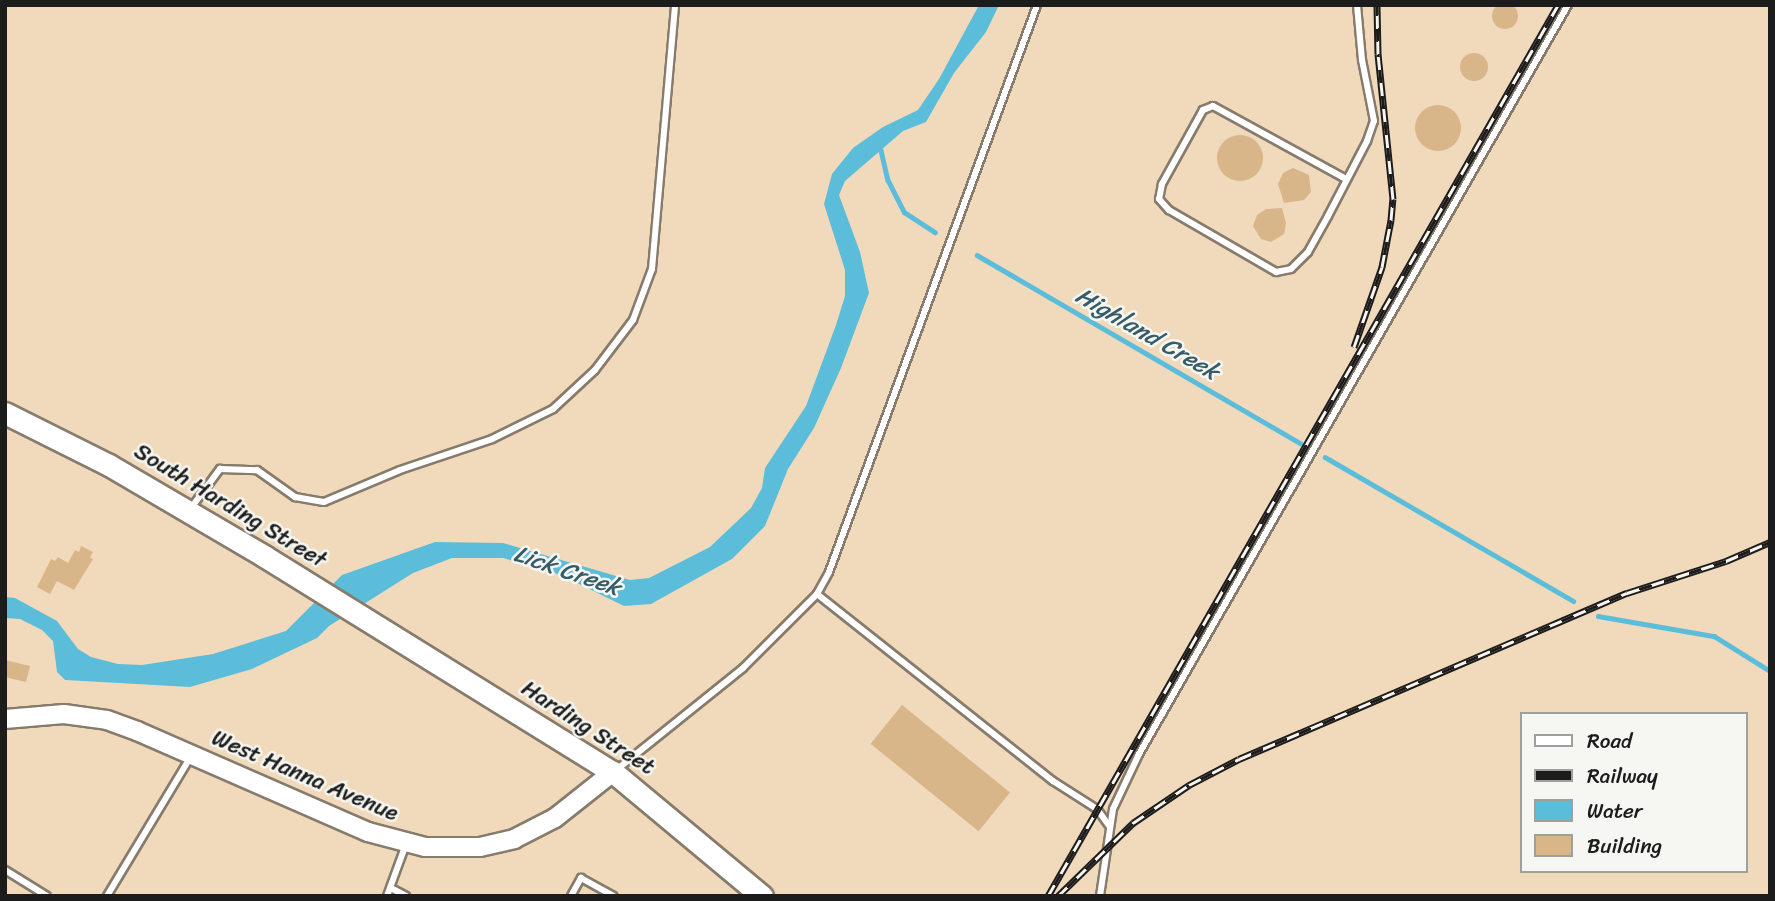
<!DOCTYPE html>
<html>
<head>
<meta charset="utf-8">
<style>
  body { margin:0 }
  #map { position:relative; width:1775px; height:901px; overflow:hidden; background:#f1dabb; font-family:Sriracha,sans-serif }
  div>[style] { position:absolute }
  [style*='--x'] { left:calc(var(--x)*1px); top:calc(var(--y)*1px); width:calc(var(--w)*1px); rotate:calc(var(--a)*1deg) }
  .water>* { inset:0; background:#5cbdda }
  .stream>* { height:4.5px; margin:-2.25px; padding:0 2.25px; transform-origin:2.25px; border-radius:2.25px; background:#5cbdda }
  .building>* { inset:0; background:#d9b68a; transform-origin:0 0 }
  .round { border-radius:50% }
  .roads { filter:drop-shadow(2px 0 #867b6c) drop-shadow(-2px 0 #867b6c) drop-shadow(0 2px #867b6c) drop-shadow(0 -2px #867b6c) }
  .service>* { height:6px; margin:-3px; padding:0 3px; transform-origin:3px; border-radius:3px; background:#fff }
  .secondary>* { height:18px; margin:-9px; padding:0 9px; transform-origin:9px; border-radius:9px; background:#fff }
  .primary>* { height:21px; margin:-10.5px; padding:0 10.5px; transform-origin:10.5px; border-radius:10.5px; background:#fff }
  .rail>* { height:7px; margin-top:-3.5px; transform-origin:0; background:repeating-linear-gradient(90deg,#f6f6f2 0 13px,#1c1c1c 0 26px); box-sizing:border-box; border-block:2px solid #1c1c1c }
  span { translate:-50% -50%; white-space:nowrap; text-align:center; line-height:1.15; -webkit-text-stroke:5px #f6f6f2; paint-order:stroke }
  .street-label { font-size:23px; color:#1c1c1c }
  .water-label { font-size:24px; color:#365c68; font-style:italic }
  .frame { position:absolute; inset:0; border:7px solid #1c1c1c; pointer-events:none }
  .legend { position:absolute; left:1520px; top:712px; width:228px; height:161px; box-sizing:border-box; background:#f6f6f2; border:2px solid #9f9f9c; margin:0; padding:9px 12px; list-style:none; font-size:21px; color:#1c1c1c }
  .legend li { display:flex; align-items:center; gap:14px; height:35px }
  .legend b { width:35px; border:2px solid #9f9f9c }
</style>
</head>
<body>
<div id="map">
  <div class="water">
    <i style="clip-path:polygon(979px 5px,999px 5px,986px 32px,954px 73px,926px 122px,903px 131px,845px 181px,839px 195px,860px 252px,869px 293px,841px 368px,814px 428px,788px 469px,765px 526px,732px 559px,651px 604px,624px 606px,561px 575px,503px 558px,452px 558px,413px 573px,329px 626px,317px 638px,252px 669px,190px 687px,65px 680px,57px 672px,53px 641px,42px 630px,20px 619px,5px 618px,5px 597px,15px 598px,57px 621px,78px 649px,91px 657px,118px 664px,142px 665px,213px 654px,286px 631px,342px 575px,435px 542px,503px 543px,630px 580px,649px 578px,710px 547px,751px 508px,762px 488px,765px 468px,806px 406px,836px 325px,845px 296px,845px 270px,824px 204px,832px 174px,853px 148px,883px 127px,918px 110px,939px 79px)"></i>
  </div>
  <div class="stream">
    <i style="--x:880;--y:146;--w:35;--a:77"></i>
    <i style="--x:888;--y:180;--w:36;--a:63"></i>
    <i style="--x:904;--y:212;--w:37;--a:33"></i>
    <i style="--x:977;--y:255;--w:374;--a:30.2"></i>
    <i style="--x:1325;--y:457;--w:287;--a:30.1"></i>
    <i style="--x:1598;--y:616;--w:118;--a:9.8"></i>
    <i style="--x:1714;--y:636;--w:66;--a:32"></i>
  </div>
  <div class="building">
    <i class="round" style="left:1492px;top:3px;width:26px;height:26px"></i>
    <i class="round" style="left:1460px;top:53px;width:28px;height:28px"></i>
    <i class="round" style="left:1415px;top:105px;width:46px;height:46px"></i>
    <i class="round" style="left:1217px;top:135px;width:46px;height:46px"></i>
    <i style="clip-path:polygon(1293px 168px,1309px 175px,1311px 192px,1304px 200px,1284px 203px,1278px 184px,1283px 173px)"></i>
    <i style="clip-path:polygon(1282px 208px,1286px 223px,1284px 234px,1271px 242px,1261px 239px,1253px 226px,1257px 215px,1266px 209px)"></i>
    <i style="clip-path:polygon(81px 546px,93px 552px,90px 558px,93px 559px,74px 590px,57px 581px,50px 594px,37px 587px,51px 559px,55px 561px,58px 557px,68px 563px,75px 550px,79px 552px)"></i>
    <i style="clip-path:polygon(5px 660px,30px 666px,26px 682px,5px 677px)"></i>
    <i style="left:902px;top:705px;width:139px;height:50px;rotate:39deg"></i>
  </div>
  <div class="roads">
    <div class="service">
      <i style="--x:1346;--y:179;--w:152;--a:-151.2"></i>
      <i style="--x:1213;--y:106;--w:11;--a:158"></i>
      <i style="--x:1203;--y:110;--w:85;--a:119"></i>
      <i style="--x:1162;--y:184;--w:15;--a:101"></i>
      <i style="--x:1159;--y:199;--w:15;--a:48"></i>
      <i style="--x:1169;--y:210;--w:124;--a:30.1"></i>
      <i style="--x:1276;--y:272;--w:15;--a:-11"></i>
      <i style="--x:1291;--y:269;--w:24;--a:-45"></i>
      <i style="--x:1308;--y:252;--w:41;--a:-60.9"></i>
      <i style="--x:1328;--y:216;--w:85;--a:-62.5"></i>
      <i style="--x:1367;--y:141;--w:21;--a:-71"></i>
      <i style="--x:1374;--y:121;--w:62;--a:-101.1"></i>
      <i style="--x:1362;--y:60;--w:55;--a:-95.2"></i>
      <i style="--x:191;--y:508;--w:49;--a:-53.4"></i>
      <i style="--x:220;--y:469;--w:37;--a:2"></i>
      <i style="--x:257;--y:470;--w:47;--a:35.4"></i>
      <i style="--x:295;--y:497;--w:29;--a:10"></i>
      <i style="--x:324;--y:502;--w:82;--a:-22.8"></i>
      <i style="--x:400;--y:470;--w:97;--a:-18.6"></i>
      <i style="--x:492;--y:439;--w:68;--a:-26.2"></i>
      <i style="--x:553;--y:409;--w:57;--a:-42.9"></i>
      <i style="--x:595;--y:370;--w:63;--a:-52.8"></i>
      <i style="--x:633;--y:320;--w:54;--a:-69.6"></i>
      <i style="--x:652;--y:269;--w:265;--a:-85"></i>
      <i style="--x:817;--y:594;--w:301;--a:38.4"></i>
      <i style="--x:1053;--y:781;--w:52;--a:32.5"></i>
      <i style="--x:1097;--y:809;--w:22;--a:54"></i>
      <i style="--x:615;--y:771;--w:164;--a:-38.8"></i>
      <i style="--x:743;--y:668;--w:105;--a:-45"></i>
      <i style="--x:817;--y:594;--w:25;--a:-61"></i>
      <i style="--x:829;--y:572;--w:604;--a:-69.85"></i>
      <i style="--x:5;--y:870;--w:49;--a:31.8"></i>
      <i style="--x:391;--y:888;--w:17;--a:28"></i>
      <i style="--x:107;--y:896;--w:163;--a:-59"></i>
      <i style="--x:387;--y:896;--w:55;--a:-69.9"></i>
      <i style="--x:571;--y:896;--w:21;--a:-61"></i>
      <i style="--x:581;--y:878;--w:37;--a:29"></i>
      <i style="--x:1100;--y:896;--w:88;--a:-81.5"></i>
      <i style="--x:1113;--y:809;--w:61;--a:-64.7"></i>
      <i style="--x:1139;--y:754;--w:863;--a:-60.2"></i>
    </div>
    <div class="secondary">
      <i style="--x:5;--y:719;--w:59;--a:-4.8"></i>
      <i style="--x:64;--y:714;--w:43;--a:7.9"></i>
      <i style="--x:107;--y:720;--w:32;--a:20"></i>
      <i style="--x:137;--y:731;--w:252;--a:23.6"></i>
      <i style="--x:368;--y:832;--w:59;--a:14.7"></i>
      <i style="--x:425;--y:847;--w:55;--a:0"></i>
      <i style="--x:480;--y:847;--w:35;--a:-13"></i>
      <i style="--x:514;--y:839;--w:46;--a:-27.1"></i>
      <i style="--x:555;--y:818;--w:74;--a:-38.4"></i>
    </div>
    <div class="primary">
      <i style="--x:5;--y:413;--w:116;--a:26.6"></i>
      <i style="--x:109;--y:465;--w:180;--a:30.4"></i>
      <i style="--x:264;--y:556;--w:410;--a:31.8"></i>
      <i style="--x:613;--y:772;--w:194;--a:39.8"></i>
    </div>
  </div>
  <div class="rail">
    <i style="--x:1354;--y:347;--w:85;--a:-70.7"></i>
    <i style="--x:1382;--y:267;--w:48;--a:-79.2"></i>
    <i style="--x:1391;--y:220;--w:21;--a:-85"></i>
    <i style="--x:1393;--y:199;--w:146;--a:-95.9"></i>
    <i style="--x:1378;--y:54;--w:49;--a:-91.2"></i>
    <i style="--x:1048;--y:896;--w:1027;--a:-60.21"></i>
    <i style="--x:1058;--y:896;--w:105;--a:-44.2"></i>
    <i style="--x:1133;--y:823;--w:68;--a:-34.2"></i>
    <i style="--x:1189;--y:785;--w:56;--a:-27.5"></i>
    <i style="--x:1239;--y:759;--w:422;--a:-23.2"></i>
    <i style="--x:1627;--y:593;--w:104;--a:-17.9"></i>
    <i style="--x:1726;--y:561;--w:48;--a:-23.4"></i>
  </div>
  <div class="street-label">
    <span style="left:230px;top:506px;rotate:31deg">South Harding Street</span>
    <span style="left:588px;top:728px;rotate:33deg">Harding Street</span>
    <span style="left:305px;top:776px;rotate:23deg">West Hanna Avenue</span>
  </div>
  <div class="water-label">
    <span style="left:1147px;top:334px;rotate:30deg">Highland Creek</span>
    <span style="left:567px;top:571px;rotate:19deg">Lick Creek</span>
  </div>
  <div class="frame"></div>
  <ul class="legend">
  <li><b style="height:9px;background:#fff"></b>Road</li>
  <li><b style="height:9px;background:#1c1c1c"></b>Railway</li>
  <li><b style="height:19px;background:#5cbdda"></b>Water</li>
  <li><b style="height:19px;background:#d9b68a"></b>Building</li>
  </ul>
</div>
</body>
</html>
